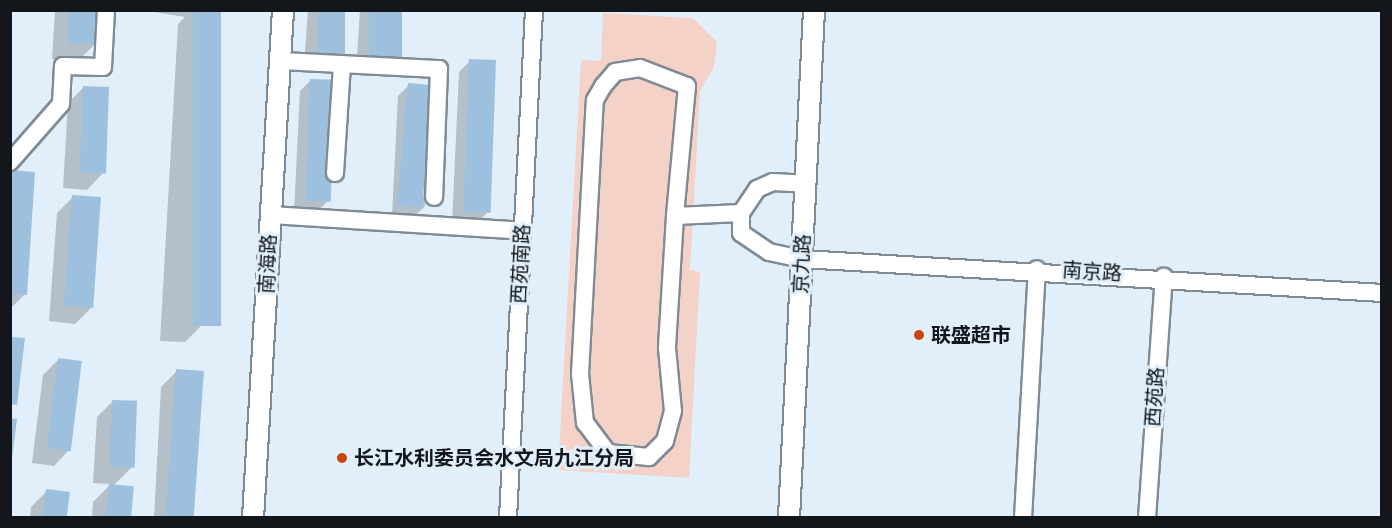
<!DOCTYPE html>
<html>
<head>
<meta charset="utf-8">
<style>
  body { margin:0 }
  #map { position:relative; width:1392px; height:528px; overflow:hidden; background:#e1effa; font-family:Karla,"Noto Sans SC",sans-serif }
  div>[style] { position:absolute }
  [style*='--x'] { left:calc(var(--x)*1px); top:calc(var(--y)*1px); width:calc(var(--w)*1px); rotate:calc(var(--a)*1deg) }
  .green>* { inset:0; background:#f4d2c7 }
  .shadow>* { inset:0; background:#0003 }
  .building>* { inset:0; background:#9cc0dd; transform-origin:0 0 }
  .roads { filter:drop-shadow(2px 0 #7f8b95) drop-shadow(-2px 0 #7f8b95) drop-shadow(0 2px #7f8b95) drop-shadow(0 -2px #7f8b95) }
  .minor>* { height:16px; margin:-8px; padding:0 8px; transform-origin:8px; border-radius:8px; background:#fff }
  .major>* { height:20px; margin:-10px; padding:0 10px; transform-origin:10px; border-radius:10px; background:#fff }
  .dots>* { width:16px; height:16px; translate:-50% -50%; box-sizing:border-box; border:3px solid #e1effa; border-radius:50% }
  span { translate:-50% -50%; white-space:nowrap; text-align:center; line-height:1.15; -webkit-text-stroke:6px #e1effa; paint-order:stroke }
  .street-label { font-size:20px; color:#13171b }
  .poi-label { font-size:20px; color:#13171b; font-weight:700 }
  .left { translate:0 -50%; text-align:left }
  .frame { position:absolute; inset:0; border:12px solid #13171b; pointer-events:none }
</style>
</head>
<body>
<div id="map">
  <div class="green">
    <i style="clip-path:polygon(603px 13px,693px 18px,717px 42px,714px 67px,700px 91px,690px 270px,700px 272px,689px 478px,558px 470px,581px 60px,601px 61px)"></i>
  </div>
  <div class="shadow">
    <i style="clip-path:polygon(55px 10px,96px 10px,94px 45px,78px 61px,52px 59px)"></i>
    <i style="clip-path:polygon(142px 10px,219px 10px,201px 326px,185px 342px,160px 341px,178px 24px,185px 17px)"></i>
    <i style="clip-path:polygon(308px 10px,344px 10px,340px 58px,304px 67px)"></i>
    <i style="clip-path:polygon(360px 10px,401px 10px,356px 72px)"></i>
    <i style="clip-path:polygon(470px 61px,487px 213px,476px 224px,452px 223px,459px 72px)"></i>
    <i style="clip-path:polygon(311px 80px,327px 202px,316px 213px,294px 212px,300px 91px)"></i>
    <i style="clip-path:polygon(409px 85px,425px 206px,414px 217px,392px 216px,398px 96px)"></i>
    <i style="clip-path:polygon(84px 87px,102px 174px,87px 190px,63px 188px,68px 103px)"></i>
    <i style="clip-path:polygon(12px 172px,25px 294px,10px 309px,10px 173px)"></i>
    <i style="clip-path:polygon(73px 197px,91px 308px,75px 324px,49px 321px,57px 213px)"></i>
    <i style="clip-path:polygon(59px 359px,69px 450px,54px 466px,32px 463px,43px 375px)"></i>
    <i style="clip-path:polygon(177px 371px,194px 518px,154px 518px,161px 387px)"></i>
    <i style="clip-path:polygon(113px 401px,131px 468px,113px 486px,130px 518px,92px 518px,93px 502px,111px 484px,93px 483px,97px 417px)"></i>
    <i style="clip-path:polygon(47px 491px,66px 518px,30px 518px,31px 507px)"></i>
  </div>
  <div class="building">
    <i style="left:69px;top:10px;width:28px;height:34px"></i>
    <i style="left:193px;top:10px;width:28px;height:316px"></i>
    <i style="left:318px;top:10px;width:27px;height:47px"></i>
    <i style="left:369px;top:10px;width:33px;height:52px"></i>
    <i style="left:469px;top:59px;width:27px;height:153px;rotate:2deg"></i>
    <i style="left:310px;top:79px;width:25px;height:122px;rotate:2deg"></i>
    <i style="left:408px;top:83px;width:25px;height:123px;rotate:5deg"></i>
    <i style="left:83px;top:86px;width:26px;height:87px;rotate:2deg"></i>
    <i style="clip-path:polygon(11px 170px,35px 172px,27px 295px,10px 294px)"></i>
    <i style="left:72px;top:195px;width:29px;height:111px;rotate:4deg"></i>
    <i style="clip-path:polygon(10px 337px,25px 338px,17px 405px,10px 404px)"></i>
    <i style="left:58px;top:358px;width:24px;height:91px;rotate:7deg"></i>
    <i style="left:176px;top:369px;width:28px;height:149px;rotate:4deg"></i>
    <i style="left:112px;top:400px;width:25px;height:67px;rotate:2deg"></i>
    <i style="clip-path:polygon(10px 418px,17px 419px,12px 458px,10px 458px)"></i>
    <i style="left:109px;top:484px;width:25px;height:34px;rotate:5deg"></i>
    <i style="left:46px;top:489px;width:24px;height:29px;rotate:7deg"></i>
  </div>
  <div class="roads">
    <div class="minor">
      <i style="--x:280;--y:61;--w:159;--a:2.9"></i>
      <i style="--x:439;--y:69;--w:128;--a:92.2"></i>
      <i style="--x:10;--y:162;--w:77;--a:-48.7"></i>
      <i style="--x:61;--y:104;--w:38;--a:-87"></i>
      <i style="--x:63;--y:66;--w:40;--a:1.4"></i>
      <i style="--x:103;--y:67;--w:57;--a:-87"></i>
      <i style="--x:335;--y:173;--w:109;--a:-86.3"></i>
      <i style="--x:741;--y:213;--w:20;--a:90"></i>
      <i style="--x:741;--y:233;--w:34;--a:34"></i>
      <i style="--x:769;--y:252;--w:34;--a:12"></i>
      <i style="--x:802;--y:259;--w:581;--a:3.35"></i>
      <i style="--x:271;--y:215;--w:252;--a:3.6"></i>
      <i style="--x:675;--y:216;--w:132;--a:93.5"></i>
      <i style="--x:667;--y:348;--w:63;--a:84.6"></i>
      <i style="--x:673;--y:411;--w:31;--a:105"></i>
      <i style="--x:665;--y:441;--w:23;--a:135"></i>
      <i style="--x:649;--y:457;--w:41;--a:-174.4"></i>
      <i style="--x:608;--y:453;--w:38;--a:-127"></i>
      <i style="--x:585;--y:423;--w:49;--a:-95.8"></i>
      <i style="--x:580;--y:374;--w:274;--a:-86.9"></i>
      <i style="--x:595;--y:100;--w:16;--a:-60"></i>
      <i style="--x:603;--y:86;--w:18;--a:-49"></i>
      <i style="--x:615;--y:72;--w:25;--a:-9"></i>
      <i style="--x:640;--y:68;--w:50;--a:21"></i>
      <i style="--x:687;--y:86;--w:131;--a:95.3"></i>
      <i style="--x:675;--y:216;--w:66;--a:-2.6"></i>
      <i style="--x:741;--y:213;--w:29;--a:-56"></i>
      <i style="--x:757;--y:189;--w:17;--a:-24"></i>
      <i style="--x:773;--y:182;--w:33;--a:3"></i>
      <i style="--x:508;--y:518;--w:509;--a:-87.07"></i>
      <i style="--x:1023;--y:518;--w:249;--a:-86.8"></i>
      <i style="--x:1147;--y:518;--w:242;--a:-86"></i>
    </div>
    <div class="major">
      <i style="--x:253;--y:518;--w:509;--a:-86.62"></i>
      <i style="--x:789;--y:518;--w:509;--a:-87.18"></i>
    </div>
  </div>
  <div class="dots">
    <i style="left:919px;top:335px;background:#cb450a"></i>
    <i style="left:342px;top:458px;background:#cb450a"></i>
  </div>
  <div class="street-label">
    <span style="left:268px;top:264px;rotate:-87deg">南海路</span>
    <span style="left:521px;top:264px;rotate:-87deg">西苑南路</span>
    <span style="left:802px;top:264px;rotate:-87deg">京九路</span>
    <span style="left:1092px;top:272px;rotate:4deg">南京路</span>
    <span style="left:1155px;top:397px;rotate:-86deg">西苑路</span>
  </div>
  <div class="poi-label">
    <span class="left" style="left:931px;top:335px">联盛超市</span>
    <span class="left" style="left:354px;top:458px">长江水利委员会水文局九江分局</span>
  </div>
  <div class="frame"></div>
</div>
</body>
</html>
